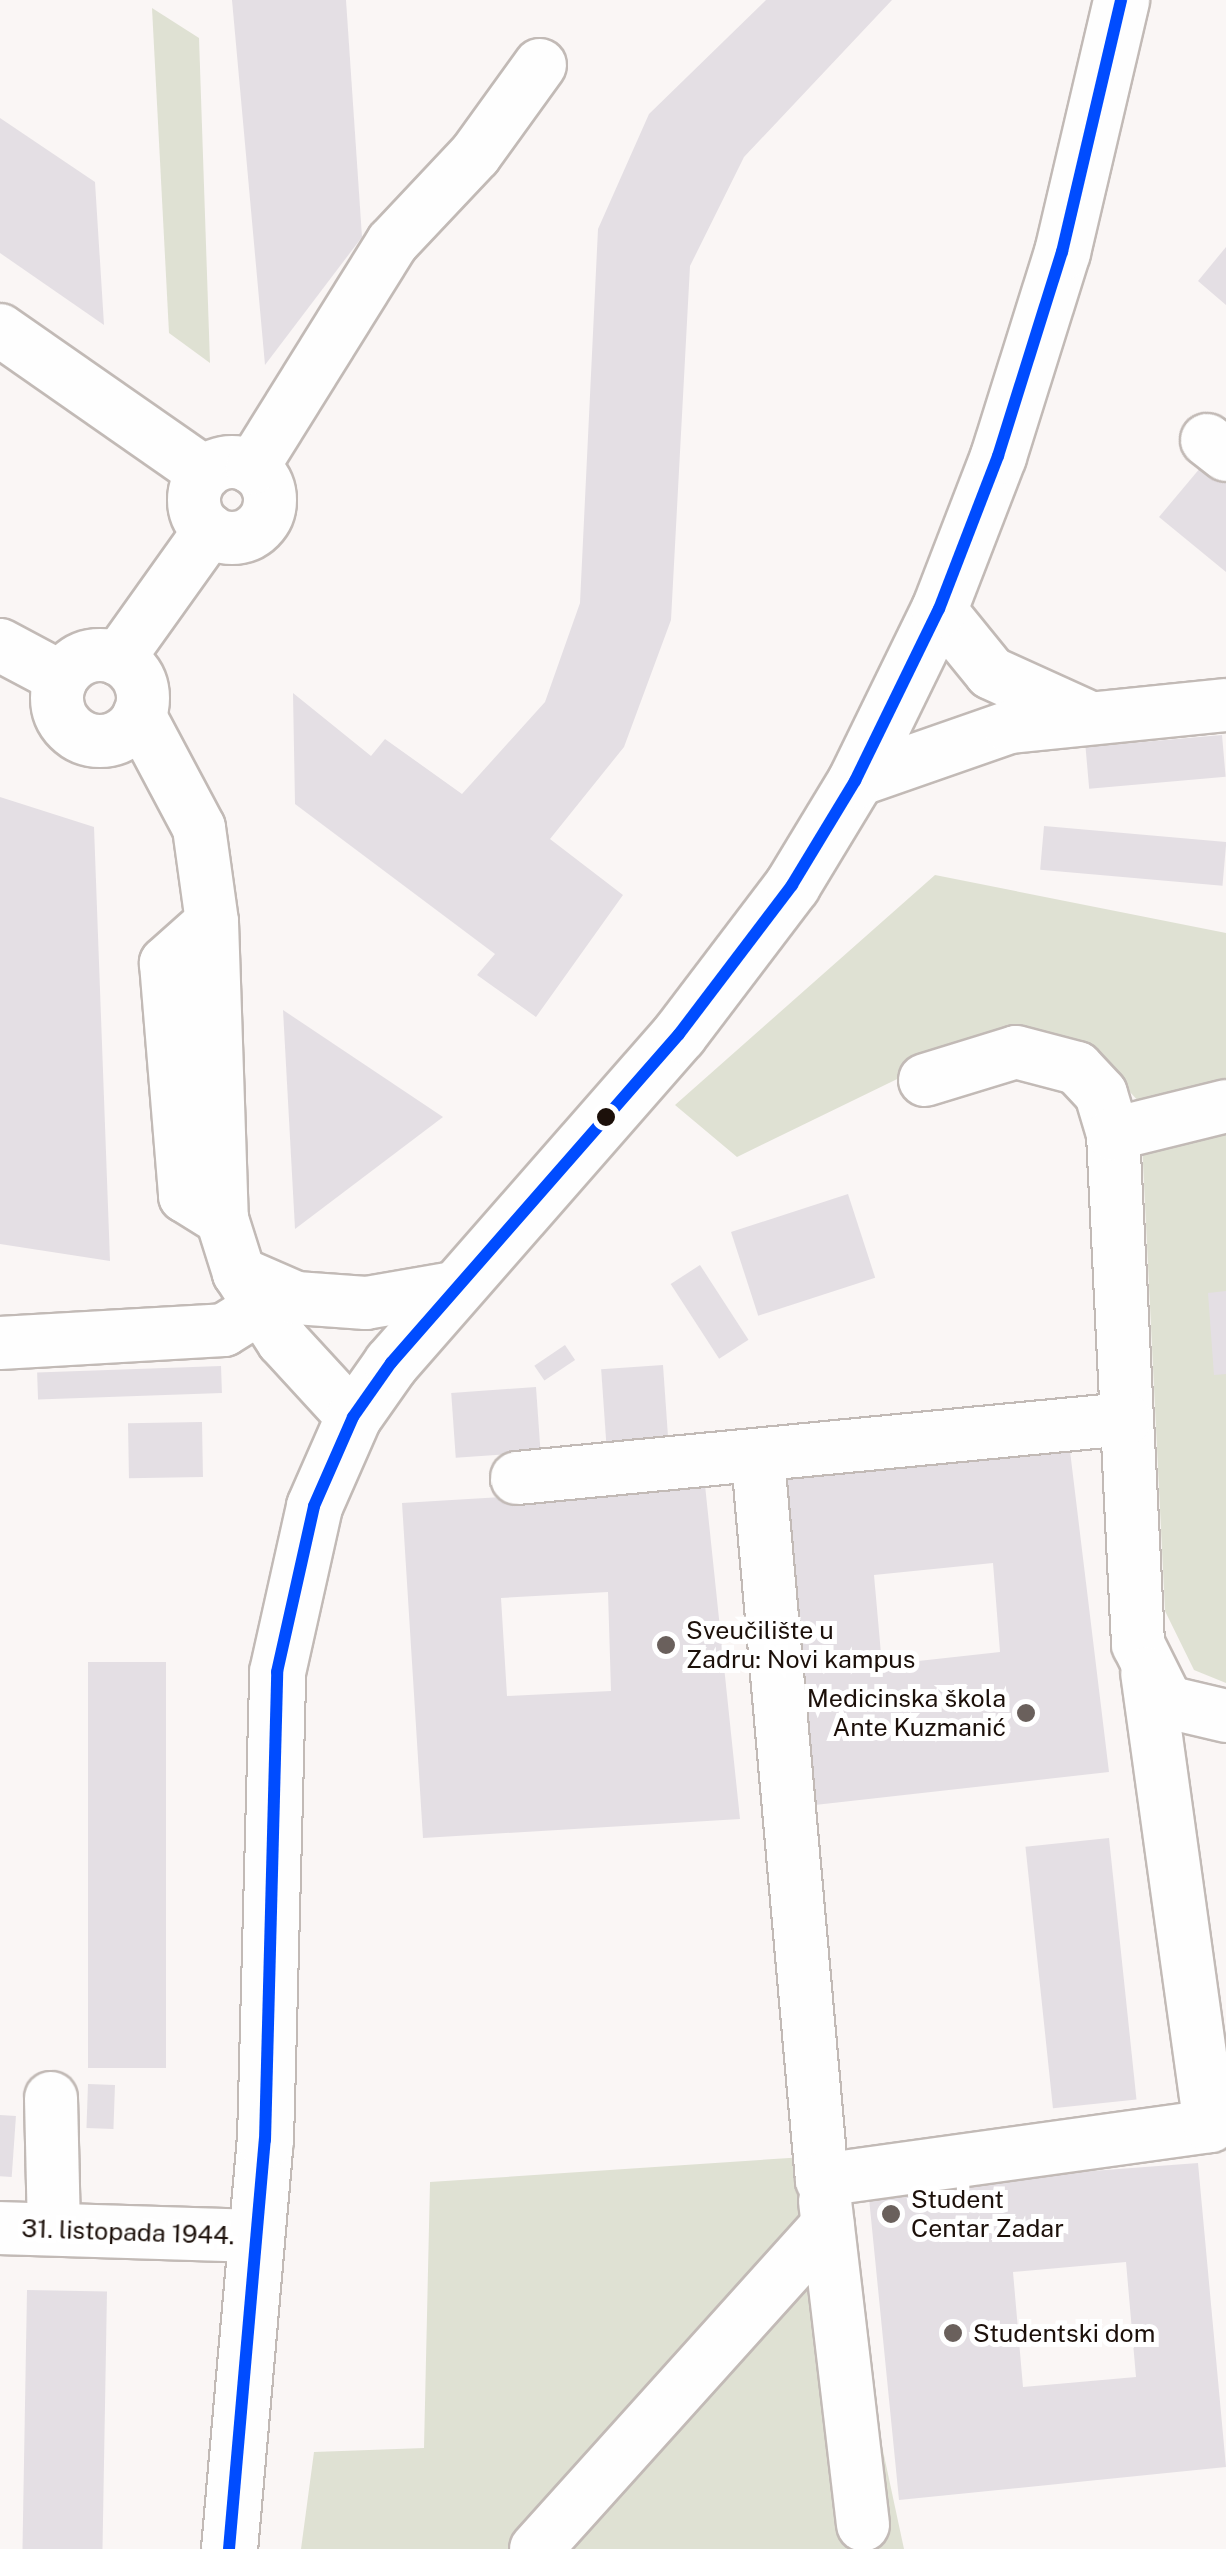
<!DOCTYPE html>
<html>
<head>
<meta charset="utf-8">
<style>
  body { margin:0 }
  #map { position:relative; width:1226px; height:2549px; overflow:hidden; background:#faf6f5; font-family:"Public Sans",sans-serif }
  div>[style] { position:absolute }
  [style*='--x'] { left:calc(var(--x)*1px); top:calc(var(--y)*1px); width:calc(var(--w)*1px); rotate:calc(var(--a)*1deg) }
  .green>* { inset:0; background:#dfe1d3 }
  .building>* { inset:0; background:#e4dfe4; transform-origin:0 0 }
  .roads { filter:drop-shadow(2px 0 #c2bab6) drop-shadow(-2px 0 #c2bab6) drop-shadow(0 2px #c2bab6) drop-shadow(0 -2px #c2bab6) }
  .minor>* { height:52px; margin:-26px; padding:0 26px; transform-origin:26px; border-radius:26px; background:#fefefe }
  .minor>.ring { margin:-26px; padding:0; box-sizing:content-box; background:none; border:52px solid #fefefe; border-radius:50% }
  .major>* { height:55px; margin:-27.5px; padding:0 27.5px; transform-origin:27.5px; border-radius:27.5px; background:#fefefe }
  .bus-1>* { height:12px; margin:-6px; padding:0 6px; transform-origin:6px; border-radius:6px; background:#004cff }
  .dots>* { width:28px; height:28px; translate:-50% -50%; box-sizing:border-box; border:5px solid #fff; border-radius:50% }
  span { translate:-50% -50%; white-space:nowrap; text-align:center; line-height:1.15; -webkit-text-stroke:10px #fff; paint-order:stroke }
  .poi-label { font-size:25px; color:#1c100a }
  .left { translate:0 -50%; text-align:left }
  .right { translate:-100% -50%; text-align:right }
  .street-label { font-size:25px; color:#1c100a }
</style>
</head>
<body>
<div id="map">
  <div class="green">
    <i style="clip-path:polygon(152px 8px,199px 38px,210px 363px,169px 333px)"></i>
    <i style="clip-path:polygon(935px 875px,1226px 933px,1226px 1683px,1194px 1670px,1165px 1611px,1140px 1103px,1098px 1057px,998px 1030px,737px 1157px,675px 1105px)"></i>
    <i style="clip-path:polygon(820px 2156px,904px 2549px,301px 2549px,314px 2452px,424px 2448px,430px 2182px)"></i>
  </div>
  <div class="building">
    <i style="clip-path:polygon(232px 0,346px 0,362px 237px,265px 365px)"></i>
    <i style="clip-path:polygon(766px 0,892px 0,744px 157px,690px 266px,671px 620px,624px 747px,550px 839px,623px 895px,536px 1017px,477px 975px,495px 954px,295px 804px,293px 693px,371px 756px,385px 739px,462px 794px,545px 702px,580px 603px,598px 229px,649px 114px)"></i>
    <i style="clip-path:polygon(0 118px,95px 182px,104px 325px,0 253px)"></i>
    <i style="clip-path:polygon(1226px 247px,1226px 305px,1198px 281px)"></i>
    <i style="clip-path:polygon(1206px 461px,1226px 477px,1226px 572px,1159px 517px)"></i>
    <i style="left:1222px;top:735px;width:42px;height:137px;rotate:85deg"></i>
    <i style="clip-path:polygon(0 797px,94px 827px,110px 1261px,0 1244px)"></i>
    <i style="left:1044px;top:826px;width:183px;height:44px;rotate:5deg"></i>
    <i style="clip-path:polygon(283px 1010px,443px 1117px,295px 1229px)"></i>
    <i style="left:848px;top:1194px;width:88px;height:123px;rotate:72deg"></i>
    <i style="left:700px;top:1265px;width:89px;height:35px;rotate:57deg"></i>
    <i style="clip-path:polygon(1226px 1291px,1226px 1374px,1214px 1375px,1208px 1293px)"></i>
    <i style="left:565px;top:1345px;width:18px;height:37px;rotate:56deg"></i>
    <i style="left:663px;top:1365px;width:74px;height:62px;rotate:86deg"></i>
    <i style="left:221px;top:1366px;width:27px;height:184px;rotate:88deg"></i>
    <i style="left:536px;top:1387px;width:65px;height:85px;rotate:86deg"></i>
    <i style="left:202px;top:1422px;width:55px;height:74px;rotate:89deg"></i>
    <i style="clip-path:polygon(evenodd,1070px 1451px,1109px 1772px,797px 1807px,771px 1473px,1070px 1451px,993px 1563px,1000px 1652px,882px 1665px,874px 1575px,993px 1563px)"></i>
    <i style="clip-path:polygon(evenodd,705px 1485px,740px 1819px,423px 1838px,402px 1503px,705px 1485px,608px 1592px,611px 1691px,507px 1696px,501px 1598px,608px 1592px)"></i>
    <i style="left:166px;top:1662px;width:406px;height:78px;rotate:90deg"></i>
    <i style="left:1109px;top:1838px;width:263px;height:84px;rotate:84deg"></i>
    <i style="left:88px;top:2084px;width:27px;height:44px;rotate:2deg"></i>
    <i style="left:0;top:2115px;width:16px;height:61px;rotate:4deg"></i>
    <i style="clip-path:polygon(evenodd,1198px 2163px,1226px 2467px,899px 2500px,868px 2188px,1198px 2163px,1126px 2262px,1136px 2377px,1023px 2387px,1013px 2272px,1126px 2262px)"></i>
    <i style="left:27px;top:2290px;width:80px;height:259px;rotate:1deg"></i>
  </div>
  <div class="roads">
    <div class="minor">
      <i style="--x:0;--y:330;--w:250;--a:34.9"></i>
      <i style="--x:1207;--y:440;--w:24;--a:38"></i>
      <i class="ring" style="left:194px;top:462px;width:24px;height:24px"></i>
      <i style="--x:252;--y:468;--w:265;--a:-58.1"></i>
      <i style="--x:392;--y:243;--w:121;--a:-46.7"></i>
      <i style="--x:475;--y:155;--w:111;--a:-54.2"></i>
      <i style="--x:939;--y:609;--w:82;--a:50.9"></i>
      <i style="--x:991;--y:673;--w:104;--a:24.4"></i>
      <i style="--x:0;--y:645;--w:70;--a:28"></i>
      <i class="ring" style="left:57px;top:655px;width:34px;height:34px"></i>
      <i style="--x:118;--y:659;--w:158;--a:-54.5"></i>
      <i style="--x:139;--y:715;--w:128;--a:62"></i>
      <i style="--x:199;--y:828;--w:95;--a:82.1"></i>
      <i style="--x:212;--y:922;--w:297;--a:88.1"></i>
      <i style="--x:222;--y:1219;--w:57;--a:72.5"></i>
      <i style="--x:239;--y:1273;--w:81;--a:57.1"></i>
      <i style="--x:283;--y:1341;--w:103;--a:47.4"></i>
      <i style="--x:855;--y:781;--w:164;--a:-19.2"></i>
      <i style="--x:1010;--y:727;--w:217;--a:-5.8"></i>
      <i style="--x:212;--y:922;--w:62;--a:138.3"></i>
      <i style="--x:166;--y:963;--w:234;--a:85.3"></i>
      <i style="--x:185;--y:1196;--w:44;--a:31.9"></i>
      <i style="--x:925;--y:1080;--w:95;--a:-17.1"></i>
      <i style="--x:1016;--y:1052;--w:63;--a:14.7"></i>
      <i style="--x:1077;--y:1068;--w:35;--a:47"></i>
      <i style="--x:1101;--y:1094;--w:42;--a:73.3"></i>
      <i style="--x:1113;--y:1134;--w:511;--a:87.19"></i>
      <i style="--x:1138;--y:1644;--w:65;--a:63.4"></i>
      <i style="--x:1167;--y:1702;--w:61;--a:13.3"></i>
      <i style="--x:1113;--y:1134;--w:116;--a:-13.9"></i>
      <i style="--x:239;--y:1273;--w:62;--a:23.7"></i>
      <i style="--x:296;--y:1298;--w:70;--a:4.1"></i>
      <i style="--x:366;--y:1303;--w:82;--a:-9.8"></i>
      <i style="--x:0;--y:1343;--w:224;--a:-3.3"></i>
      <i style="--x:224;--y:1330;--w:44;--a:-31.9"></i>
      <i style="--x:758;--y:1460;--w:723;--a:84.92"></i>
      <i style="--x:822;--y:2180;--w:392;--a:-7.9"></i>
      <i style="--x:1210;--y:2126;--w:457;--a:-97.9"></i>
      <i style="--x:517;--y:1478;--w:611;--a:-5.54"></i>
      <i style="--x:51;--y:2098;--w:131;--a:88.7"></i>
      <i style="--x:825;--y:2201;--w:326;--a:83.3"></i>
      <i style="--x:0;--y:2228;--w:256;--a:1.8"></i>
      <i style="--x:536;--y:2549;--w:436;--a:-48"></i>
    </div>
    <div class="major">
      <i style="--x:229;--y:2549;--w:411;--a:-85"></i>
      <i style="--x:265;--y:2140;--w:468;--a:-88.5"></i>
      <i style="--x:277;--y:1672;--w:170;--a:-77.4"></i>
      <i style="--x:314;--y:1506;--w:97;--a:-66.3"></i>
      <i style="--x:353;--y:1417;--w:66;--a:-54.9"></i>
      <i style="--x:391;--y:1363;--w:437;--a:-48.8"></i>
      <i style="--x:679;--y:1034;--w:187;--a:-52.8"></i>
      <i style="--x:792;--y:885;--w:122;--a:-58.8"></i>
      <i style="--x:855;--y:781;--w:191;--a:-64"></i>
      <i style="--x:939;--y:609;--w:164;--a:-68.9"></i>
      <i style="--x:998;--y:456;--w:214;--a:-72.6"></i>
      <i style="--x:1062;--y:252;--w:259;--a:-76.8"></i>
    </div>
  </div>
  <div class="bus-1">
    <i style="--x:229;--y:2549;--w:411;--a:-85"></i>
    <i style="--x:265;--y:2140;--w:468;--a:-88.5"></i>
    <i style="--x:277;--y:1672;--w:170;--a:-77.4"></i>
    <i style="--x:314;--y:1506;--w:97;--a:-66.3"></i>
    <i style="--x:353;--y:1417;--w:66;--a:-54.9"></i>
    <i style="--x:391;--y:1363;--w:437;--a:-48.8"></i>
    <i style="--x:679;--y:1034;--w:187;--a:-52.8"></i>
    <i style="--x:792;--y:885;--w:122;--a:-58.8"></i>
    <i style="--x:855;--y:781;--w:191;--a:-64"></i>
    <i style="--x:939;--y:609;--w:164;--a:-68.9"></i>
    <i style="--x:998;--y:456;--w:214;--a:-72.6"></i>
    <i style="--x:1062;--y:252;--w:259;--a:-76.8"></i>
  </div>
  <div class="dots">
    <i style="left:606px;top:1117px;background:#1c100a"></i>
    <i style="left:666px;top:1645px;background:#6a605c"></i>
    <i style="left:1026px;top:1713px;background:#6a605c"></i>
    <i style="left:891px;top:2214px;background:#6a605c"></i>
    <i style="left:953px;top:2333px;background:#6a605c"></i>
  </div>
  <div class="poi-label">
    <span class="left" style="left:686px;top:1645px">Sveučilište u<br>Zadru: Novi kampus</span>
    <span class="right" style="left:1006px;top:1713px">Medicinska škola<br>Ante Kuzmanić</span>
    <span class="left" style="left:911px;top:2214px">Student<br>Centar Zadar</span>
    <span class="left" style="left:973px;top:2333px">Studentski dom</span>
  </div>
  <div class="street-label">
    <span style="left:128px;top:2232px;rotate:2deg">31. listopada 1944.</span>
  </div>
</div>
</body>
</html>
